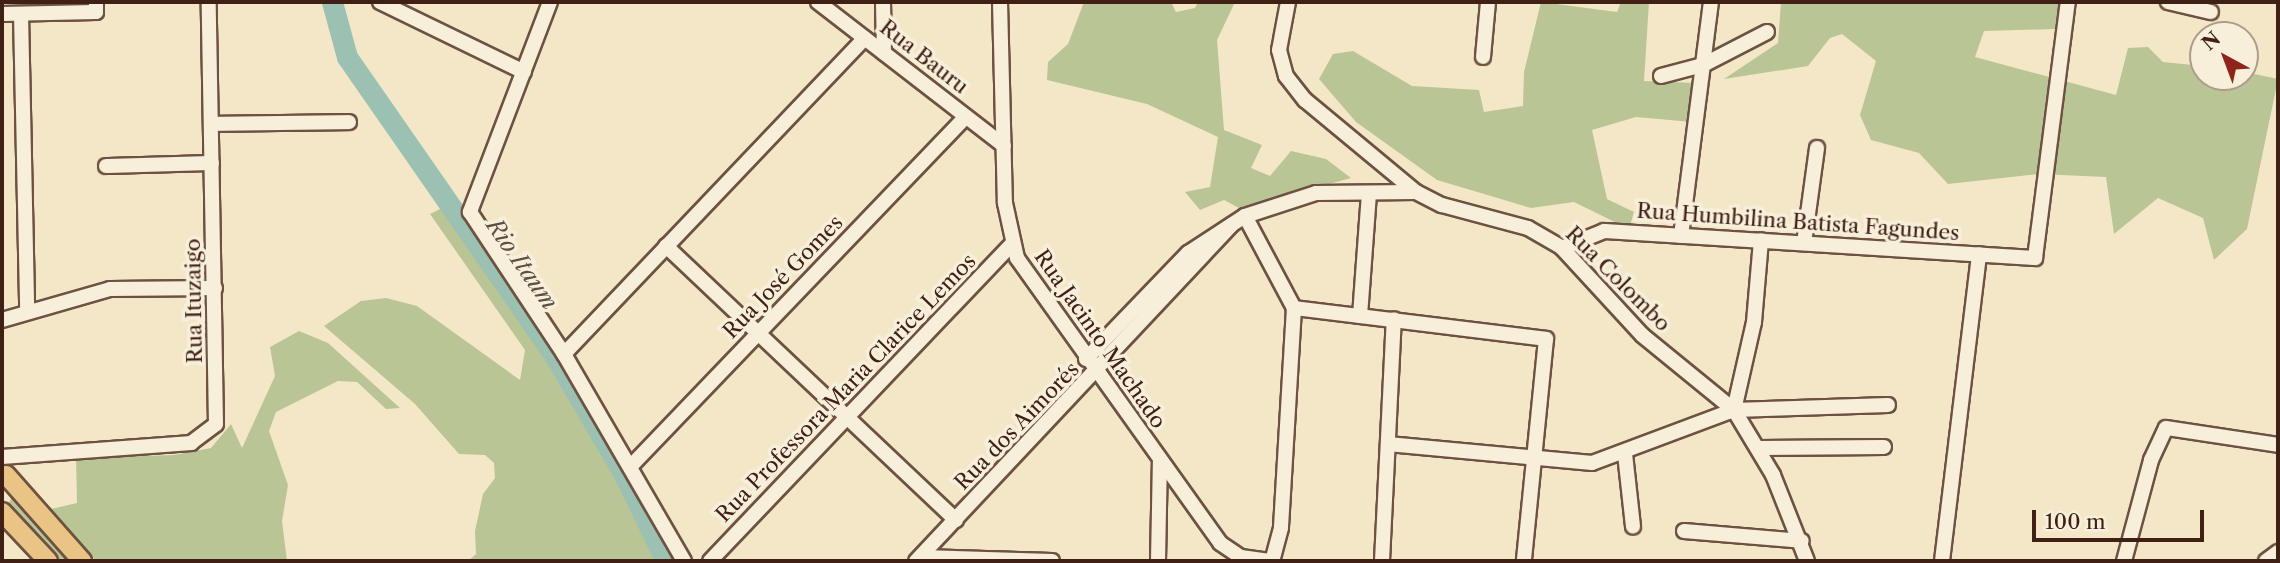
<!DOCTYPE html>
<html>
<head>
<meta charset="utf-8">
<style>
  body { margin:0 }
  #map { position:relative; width:2280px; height:563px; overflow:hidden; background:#f4e7c7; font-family:"Libre Caslon Text",serif }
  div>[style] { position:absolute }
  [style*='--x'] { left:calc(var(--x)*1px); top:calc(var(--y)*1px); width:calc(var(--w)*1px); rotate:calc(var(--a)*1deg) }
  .green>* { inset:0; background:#bac596 }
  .river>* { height:21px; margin:-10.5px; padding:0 10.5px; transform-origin:10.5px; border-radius:10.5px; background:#9cc0b1 }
  .roads { filter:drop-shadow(2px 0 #6d5241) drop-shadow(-2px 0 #6d5241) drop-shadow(0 2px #6d5241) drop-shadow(0 -2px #6d5241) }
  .minor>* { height:14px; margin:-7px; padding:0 7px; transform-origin:7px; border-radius:7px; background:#f8efdb }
  .major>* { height:18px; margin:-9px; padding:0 9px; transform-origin:9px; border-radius:9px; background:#eac484 }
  span { translate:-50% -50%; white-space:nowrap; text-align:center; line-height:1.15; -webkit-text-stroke:7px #f8efdb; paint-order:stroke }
  .street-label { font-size:21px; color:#402014 }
  .water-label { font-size:23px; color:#5c5043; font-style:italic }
  .frame { position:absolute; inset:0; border:4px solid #402014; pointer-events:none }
  .north { position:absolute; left:2189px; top:21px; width:70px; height:70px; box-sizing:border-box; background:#f8efdb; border:2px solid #ae9c8b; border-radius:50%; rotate:319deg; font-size:19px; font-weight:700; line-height:28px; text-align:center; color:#402014 }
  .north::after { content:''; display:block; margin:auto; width:24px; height:32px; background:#8f2418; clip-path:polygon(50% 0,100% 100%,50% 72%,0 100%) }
  .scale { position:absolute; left:2032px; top:510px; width:172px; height:32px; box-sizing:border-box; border:4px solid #402014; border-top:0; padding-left:9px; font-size:21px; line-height:24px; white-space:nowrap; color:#402014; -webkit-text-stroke:5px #f8efdb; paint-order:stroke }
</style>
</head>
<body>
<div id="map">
  <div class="green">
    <i style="clip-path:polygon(1084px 2px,1171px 2px,1176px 12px,1195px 8px,1198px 2px,1235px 2px,1217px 40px,1224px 130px,1262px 145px,1251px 168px,1270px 176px,1291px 151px,1326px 159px,1351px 178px,1239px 208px,1224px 200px,1200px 210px,1185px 192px,1210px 187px,1218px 137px,1147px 104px,1047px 80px,1048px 62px,1068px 44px)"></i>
    <i style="clip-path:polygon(1541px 2px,1617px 12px,1621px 2px,1649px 2px,1644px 81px,1696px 83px,1692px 122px,1636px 117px,1592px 130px,1607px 199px,1634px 212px,1629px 229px,1574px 202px,1531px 208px,1437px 180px,1356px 122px,1319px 79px,1333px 54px,1353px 51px,1412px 86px,1479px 90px,1484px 112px,1523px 106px,1524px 72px)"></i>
    <i style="clip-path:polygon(1781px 2px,2059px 2px,2055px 29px,1984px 31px,1975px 57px,2116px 95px,2128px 48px,2148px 47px,2163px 62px,2203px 66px,2203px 77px,2245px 77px,2245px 72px,2278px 79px,2247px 229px,2214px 260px,2203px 218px,2158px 198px,2114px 234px,2106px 177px,2038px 174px,1948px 184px,1919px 153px,1871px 140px,1860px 115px,1876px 61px,1842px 34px,1830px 38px,1808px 66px,1724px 79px,1778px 43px)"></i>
    <i style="clip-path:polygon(444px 207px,552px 360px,661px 561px,468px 561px,476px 554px,475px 531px,483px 494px,495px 478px,494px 463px,485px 455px,459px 454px,415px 404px,324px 326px,361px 301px,386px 298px,417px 306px,520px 380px,525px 350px,430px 214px)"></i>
    <i style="clip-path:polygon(299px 331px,328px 343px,400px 408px,386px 409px,357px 382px,338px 381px,276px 412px,269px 431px,288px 485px,282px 521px,287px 561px,96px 561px,51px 509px,77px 503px,76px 458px,174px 455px,211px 448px,231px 424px,242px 448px,275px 376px,270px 347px)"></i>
    <i style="clip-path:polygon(15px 493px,71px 561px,58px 561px,7px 505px)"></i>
  </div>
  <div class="river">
    <i style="--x:332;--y:2;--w:57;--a:74.7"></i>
    <i style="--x:347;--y:57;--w:366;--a:55.2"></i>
    <i style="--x:556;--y:358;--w:139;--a:59.7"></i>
    <i style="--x:626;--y:478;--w:92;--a:64.3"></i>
  </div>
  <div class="roads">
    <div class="minor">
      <i style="--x:380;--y:2;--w:160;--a:25.9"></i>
      <i style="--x:550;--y:2;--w:225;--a:110.9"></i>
      <i style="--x:470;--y:212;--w:170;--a:56.5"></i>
      <i style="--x:564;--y:354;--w:239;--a:59.9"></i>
      <i style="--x:818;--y:2;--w:235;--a:37.7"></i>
      <i style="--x:883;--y:2;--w:51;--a:88.9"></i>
      <i style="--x:1000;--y:2;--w:201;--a:88.6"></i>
      <i style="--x:1005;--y:203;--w:56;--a:77.7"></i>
      <i style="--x:1017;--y:258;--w:350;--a:54.5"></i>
      <i style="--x:1220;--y:543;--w:25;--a:34"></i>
      <i style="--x:1241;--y:557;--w:27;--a:8"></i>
      <i style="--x:1288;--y:2;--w:49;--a:100.6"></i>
      <i style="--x:1279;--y:50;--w:27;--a:75"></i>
      <i style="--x:1286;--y:76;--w:31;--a:52"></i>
      <i style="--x:1305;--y:100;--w:144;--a:39.7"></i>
      <i style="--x:1416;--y:192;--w:29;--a:27"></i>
      <i style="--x:1442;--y:205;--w:89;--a:15"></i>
      <i style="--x:1528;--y:228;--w:39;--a:30"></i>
      <i style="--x:1562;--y:248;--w:118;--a:47.4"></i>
      <i style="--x:1642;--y:335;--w:119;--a:39.2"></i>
      <i style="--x:1734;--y:410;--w:76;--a:59"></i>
      <i style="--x:1773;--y:475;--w:92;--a:68.4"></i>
      <i style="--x:2168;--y:2;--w:44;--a:13.1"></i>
      <i style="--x:2;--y:14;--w:94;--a:-1.2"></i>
      <i style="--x:96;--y:12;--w:10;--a:-90"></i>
      <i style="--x:21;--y:14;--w:298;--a:88.8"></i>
      <i style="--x:1483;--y:57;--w:55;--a:-84.8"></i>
      <i style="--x:1661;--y:76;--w:43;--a:-14.7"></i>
      <i style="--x:1703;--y:65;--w:72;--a:-27.3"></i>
      <i style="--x:212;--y:124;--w:137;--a:-0.8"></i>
      <i style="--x:106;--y:166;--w:106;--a:-1.6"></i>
      <i style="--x:1245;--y:216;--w:104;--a:62"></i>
      <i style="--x:1294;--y:308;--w:220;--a:93.4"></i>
      <i style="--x:1281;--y:528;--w:34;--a:105"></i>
      <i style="--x:1681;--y:236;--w:236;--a:-82.7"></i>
      <i style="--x:1804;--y:243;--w:96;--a:-82.2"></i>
      <i style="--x:666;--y:246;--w:399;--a:43.4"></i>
      <i style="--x:1562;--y:248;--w:45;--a:-22"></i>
      <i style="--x:1604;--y:231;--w:432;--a:3.6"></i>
      <i style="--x:2035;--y:258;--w:258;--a:-82.7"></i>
      <i style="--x:1294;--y:308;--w:254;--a:7"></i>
      <i style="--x:1546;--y:339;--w:223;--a:95.7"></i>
      <i style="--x:1360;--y:316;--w:123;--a:-85.8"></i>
      <i style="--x:2;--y:320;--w:112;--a:-16"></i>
      <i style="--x:110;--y:289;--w:105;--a:-0.5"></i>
      <i style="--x:564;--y:354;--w:436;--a:-46.4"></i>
      <i style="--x:1086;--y:359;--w:147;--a:-46.1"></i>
      <i style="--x:1188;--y:253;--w:68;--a:-33"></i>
      <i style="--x:1245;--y:216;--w:75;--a:-17.9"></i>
      <i style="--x:1316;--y:193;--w:100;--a:-0.6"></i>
      <i style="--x:1734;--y:410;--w:90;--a:-77.2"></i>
      <i style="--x:1754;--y:322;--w:82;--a:-85.1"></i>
      <i style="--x:1388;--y:444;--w:205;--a:5.3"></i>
      <i style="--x:1592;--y:463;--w:152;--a:-20.5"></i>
      <i style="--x:1734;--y:410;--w:154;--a:-1.9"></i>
      <i style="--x:1760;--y:448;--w:124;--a:-0.5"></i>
      <i style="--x:1625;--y:454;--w:73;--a:83.7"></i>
      <i style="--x:2;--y:457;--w:190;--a:-4.2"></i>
      <i style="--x:191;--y:443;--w:31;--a:-37"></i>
      <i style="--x:216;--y:424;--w:422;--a:-91"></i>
      <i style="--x:630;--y:467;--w:485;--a:-46.2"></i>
      <i style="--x:1684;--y:531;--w:118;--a:4.8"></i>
      <i style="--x:921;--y:557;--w:131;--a:1.7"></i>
      <i style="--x:710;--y:561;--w:438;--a:-46.4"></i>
      <i style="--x:916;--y:561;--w:461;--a:-46.8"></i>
      <i style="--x:1158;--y:561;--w:100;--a:-88.9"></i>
      <i style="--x:1382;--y:561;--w:242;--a:-87.2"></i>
      <i style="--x:1942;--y:561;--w:309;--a:-83.1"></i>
      <i style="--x:2124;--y:561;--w:105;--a:-75"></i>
      <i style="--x:2151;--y:460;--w:35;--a:-65"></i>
      <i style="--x:2166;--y:428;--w:113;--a:8.6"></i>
      <i style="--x:2266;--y:561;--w:15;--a:-37"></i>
    </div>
    <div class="major">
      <i style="--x:6;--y:475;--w:115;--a:48.5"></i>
      <i style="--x:2;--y:512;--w:67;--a:46.8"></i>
    </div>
  </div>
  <div class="street-label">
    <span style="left:924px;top:57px;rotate:38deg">Rua Bauru</span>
    <span style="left:1798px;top:222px;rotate:4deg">Rua Humbilina Batista Fagundes</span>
    <span style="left:783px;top:277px;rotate:-46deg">Rua José Gomes</span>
    <span style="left:1618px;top:279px;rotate:45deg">Rua Colombo</span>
    <span style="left:194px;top:301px;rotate:-91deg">Rua Ituzaigo</span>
    <span style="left:1100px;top:339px;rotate:55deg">Rua Jacinto Machado</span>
    <span style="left:846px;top:388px;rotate:-46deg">Rua Professora Maria Clarice Lemos</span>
    <span style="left:1017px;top:426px;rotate:-46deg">Rua dos Aimorés</span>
  </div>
  <div class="water-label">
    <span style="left:522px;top:264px;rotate:55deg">Rio Itaum</span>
  </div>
  <div class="frame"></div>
  <div class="north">N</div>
  <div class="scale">100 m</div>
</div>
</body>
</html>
